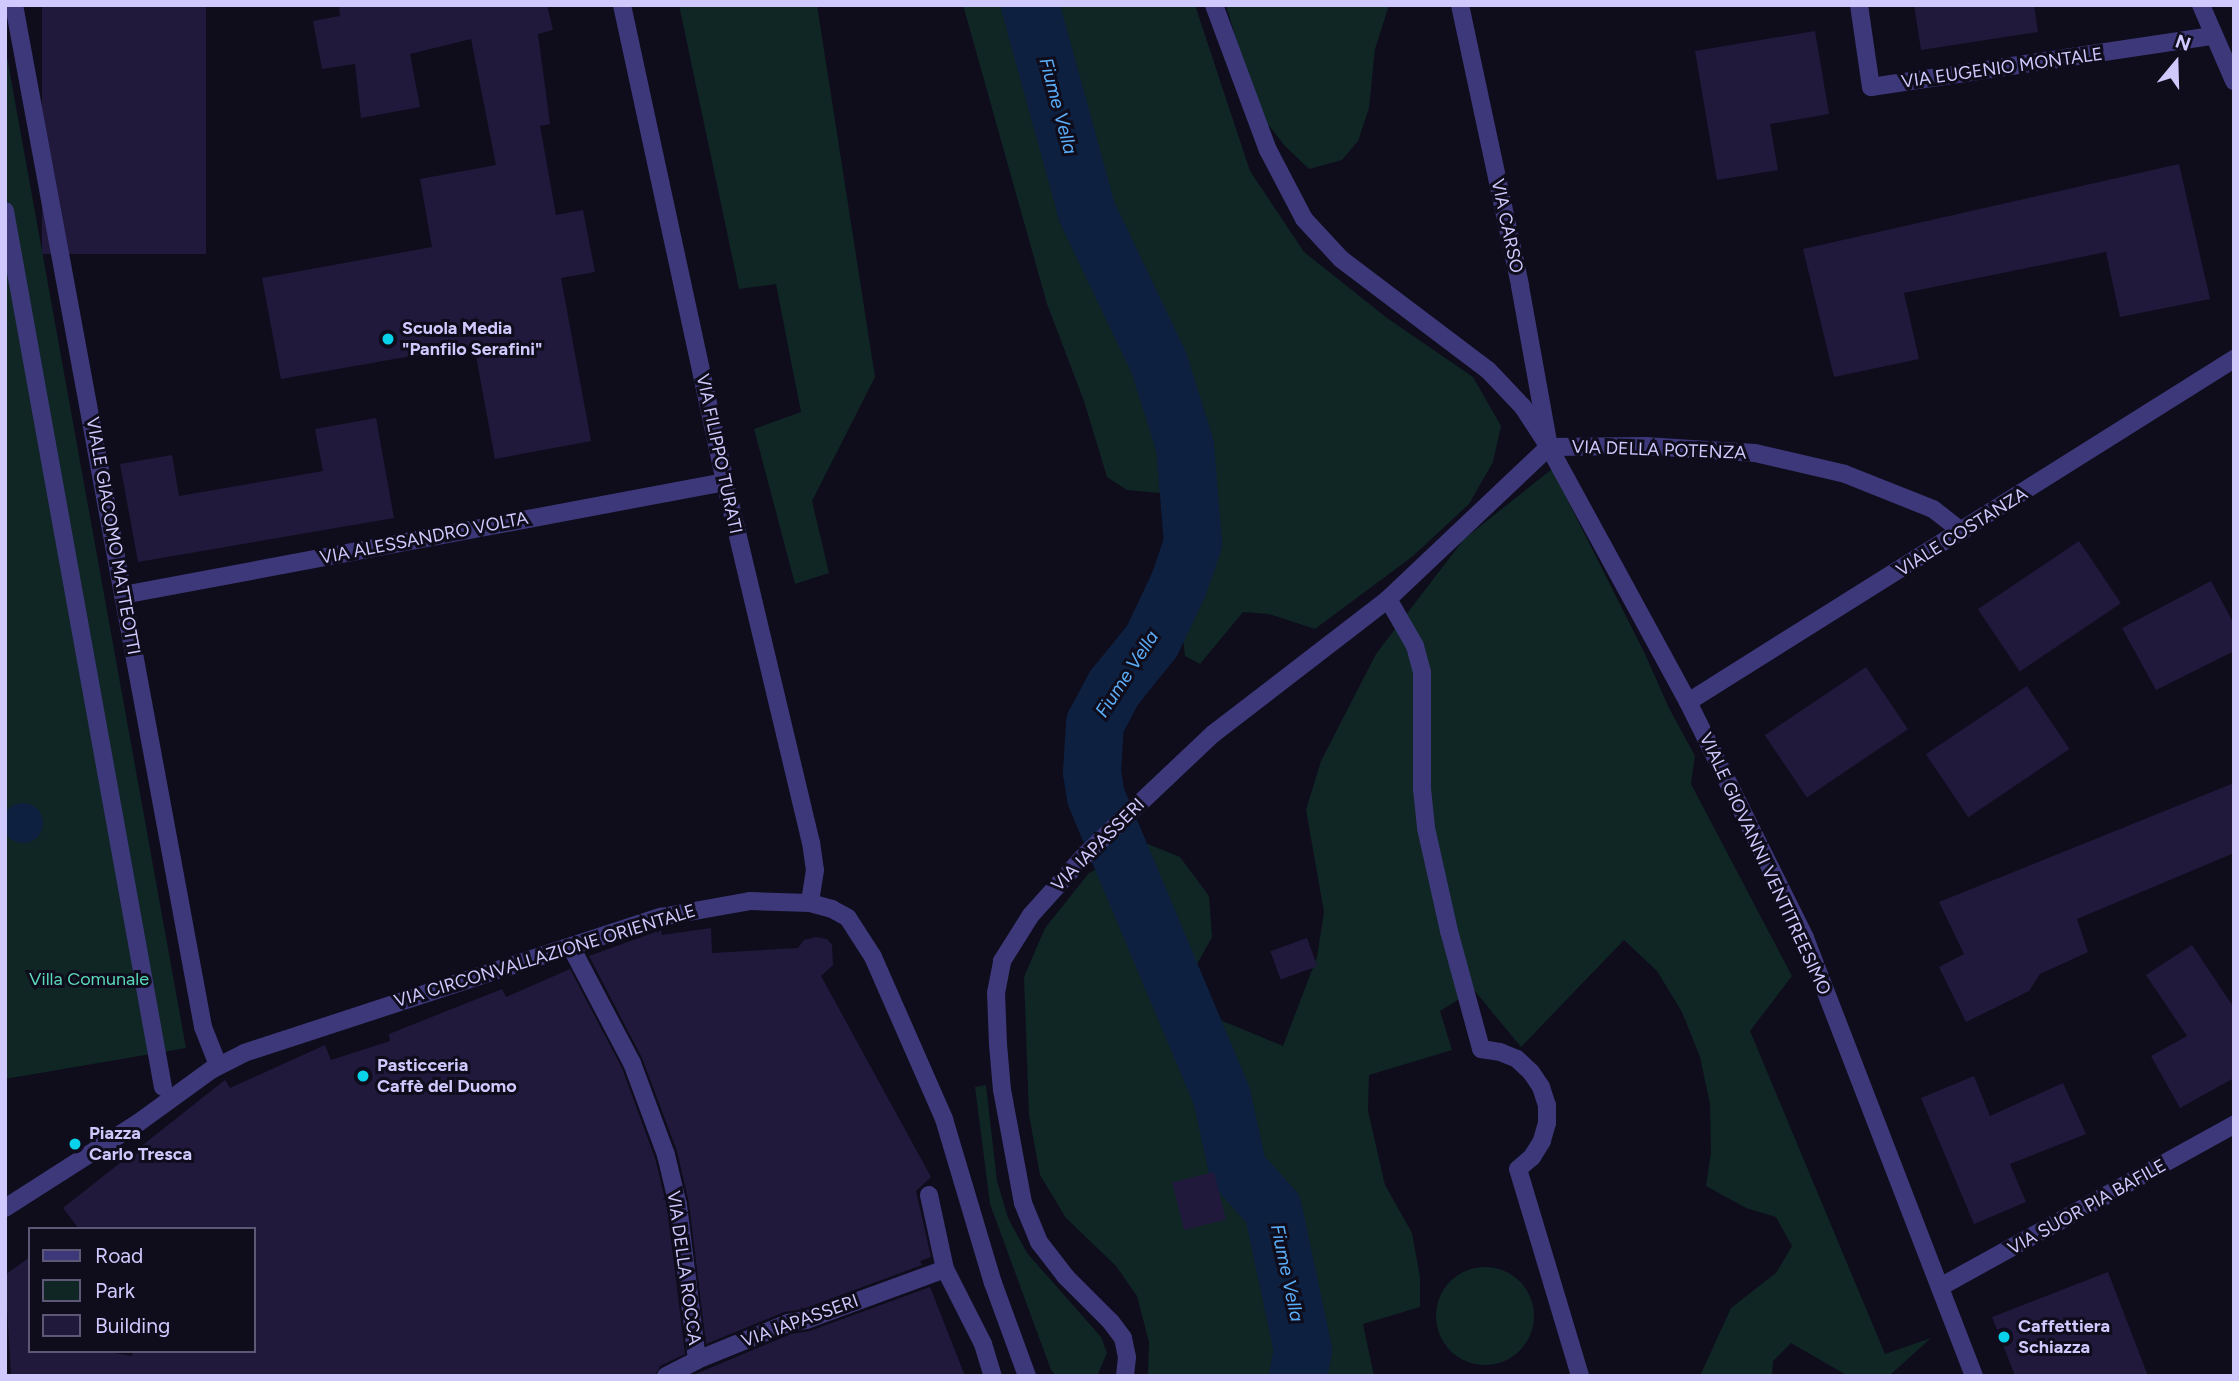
<!DOCTYPE html>
<html>
<head>
<meta charset="utf-8">
<style>
  body { margin:0 }
  #map { position:relative; width:2239px; height:1381px; overflow:hidden; background:#0f0c1c; font-family:Figtree,sans-serif }
  div>[style] { position:absolute }
  [style*='--x'] { left:calc(var(--x)*1px); top:calc(var(--y)*1px); width:calc(var(--w)*1px); rotate:calc(var(--a)*1deg) }
  .green>* { inset:0; background:#0f2625 }
  .round { border-radius:50% }
  .water>* { inset:0; background:#0d203f }
  .river>* { height:58px; margin:-29px; padding:0 29px; transform-origin:29px; border-radius:29px; background:#0d203f }
  .building>* { inset:0; background:#20193c; transform-origin:0 0 }
  .pedestrian>* { height:18px; margin:-9px; padding:0 9px; transform-origin:9px; border-radius:9px; background:#3c387a }
  .minor>* { height:18px; margin:-9px; padding:0 9px; transform-origin:9px; border-radius:9px; background:#3c387a }
  .tertiary>* { height:18px; margin:-9px; padding:0 9px; transform-origin:9px; border-radius:9px; background:#3c387a }
  .dots>* { width:19px; height:19px; translate:-50% -50%; box-sizing:border-box; border:4px solid #0f0c1c; border-radius:50% }
  span { translate:-50% -50%; white-space:nowrap; text-align:center; line-height:1.15; -webkit-text-stroke:6px #0f0c1c; paint-order:stroke }
  .street-label { font-size:18px; color:#cfc9fd }
  .poi-label { font-size:18px; color:#cfc9fd; font-weight:700 }
  .left { translate:0 -50%; text-align:left }
  .park-label { font-size:18px; color:#59d9bb }
  .water-label { font-size:19px; color:#5baef9; font-style:italic }
  .frame { position:absolute; inset:0; border:7px solid #cfc9fd; pointer-events:none }
  .legend { position:absolute; left:28px; top:1227px; width:228px; height:126px; box-sizing:border-box; background:#0f0c1c; border:2px solid #5c5876; margin:0; padding:9px 12px; list-style:none; font-size:21px; color:#cfc9fd }
  .legend li { display:flex; align-items:center; gap:14px; height:35px }
  .legend b { width:35px; border:2px solid #5c5876 }
  .north { position:absolute; left:2141px; top:28px; width:70px; height:70px; -webkit-text-stroke:5px #0f0c1c; paint-order:stroke; rotate:19deg; font-size:19px; font-weight:700; line-height:28px; text-align:center; color:#cfc9fd }
  .north::after { content:''; display:block; margin:auto; width:24px; height:32px; background:#cfc9fd; clip-path:polygon(50% 0,100% 100%,50% 72%,0 100%) }
</style>
</head>
<body>
<div id="map">
  <div class="green">
    <i style="clip-path:polygon(679px 5px,817px 5px,875px 377px,812px 501px,829px 573px,795px 584px,754px 429px,801px 412px,776px 284px,739px 289px)"></i>
    <i style="clip-path:polygon(963px 5px,1195px 5px,1250px 171px,1304px 252px,1387px 318px,1473px 377px,1501px 426px,1493px 462px,1469px 504px,1413px 556px,1315px 629px,1269px 614px,1243px 612px,1200px 664px,1185px 656px,1183px 638px,1202px 577px,1160px 493px,1127px 490px,1107px 477px,1084px 401px,1047px 304px)"></i>
    <i style="clip-path:polygon(1226px 5px,1389px 5px,1375px 49px,1369px 108px,1358px 141px,1342px 160px,1309px 169px,1284px 145px,1257px 110px)"></i>
    <i style="clip-path:polygon(5px 46px,186px 1048px,5px 1079px)"></i>
    <i style="clip-path:polygon(1552px 469px,1644px 652px,1669px 708px,1695px 756px,1691px 784px,1792px 976px,1750px 1031px,1885px 1354px,1931px 1338px,1889px 1376px,1848px 1376px,1791px 1343px,1773px 1361px,1772px 1376px,1700px 1376px,1731px 1308px,1776px 1273px,1792px 1246px,1776px 1217px,1746px 1208px,1706px 1186px,1711px 1152px,1710px 1104px,1700px 1057px,1682px 1012px,1657px 971px,1624px 940px,1521px 1047px,1474px 990px,1440px 1011px,1452px 1050px,1369px 1075px,1368px 1111px,1385px 1185px,1412px 1233px,1420px 1277px,1420px 1307px,1363px 1324px,1374px 1376px,1148px 1376px,1149px 1342px,1137px 1296px,1116px 1266px,1066px 1218px,1040px 1175px,1029px 1115px,1024px 977px,1045px 928px,1089px 873px,1148px 844px,1180px 857px,1209px 896px,1212px 937px,1191px 975px,1213px 1017px,1283px 1046px,1317px 957px,1324px 912px,1306px 810px,1321px 761px,1376px 654px,1464px 539px)"></i>
    <i style="clip-path:polygon(986px 1085px,997px 1181px,1008px 1218px,1027px 1253px,1101px 1337px,1107px 1353px,1097px 1376px,1056px 1376px,1051px 1370px,990px 1204px,975px 1087px)"></i>
    <i class="round" style="left:1436px;top:1267px;width:98px;height:98px"></i>
  </div>
  <div class="water">
    <i class="round" style="left:3px;top:803px;width:40px;height:40px"></i>
  </div>
  <div class="river">
    <i style="--x:1030;--y:5;--w:215;--a:74.6"></i>
    <i style="--x:1087;--y:212;--w:167;--a:64.5"></i>
    <i style="--x:1159;--y:363;--w:87;--a:72.6"></i>
    <i style="--x:1185;--y:446;--w:97;--a:85.3"></i>
    <i style="--x:1193;--y:543;--w:43;--a:108.9"></i>
    <i style="--x:1179;--y:584;--w:63;--a:115.3"></i>
    <i style="--x:1152;--y:641;--w:60;--a:129"></i>
    <i style="--x:1114;--y:688;--w:40;--a:118"></i>
    <i style="--x:1095;--y:723;--w:49;--a:93.5"></i>
    <i style="--x:1092;--y:772;--w:25;--a:81"></i>
    <i style="--x:1096;--y:797;--w:325;--a:67.2"></i>
    <i style="--x:1222;--y:1097;--w:75;--a:77.6"></i>
    <i style="--x:1238;--y:1170;--w:52;--a:48.1"></i>
    <i style="--x:1273;--y:1209;--w:144;--a:78"></i>
    <i style="--x:1303;--y:1350;--w:26;--a:101"></i>
  </div>
  <div class="building">
    <i style="left:42px;top:5px;width:164px;height:249px"></i>
    <i style="clip-path:polygon(339px 5px,547px 5px,553px 30px,538px 34px,550px 124px,540px 126px,556px 215px,583px 210px,595px 272px,561px 278px,591px 441px,495px 459px,474px 345px,281px 379px,262px 278px,432px 247px,420px 179px,496px 165px,471px 39px,410px 54px,420px 107px,361px 118px,355px 64px,322px 69px,313px 21px,340px 16px)"></i>
    <i style="clip-path:polygon(1914px 5px,2034px 5px,2038px 32px,1921px 50px)"></i>
    <i style="clip-path:polygon(1815px 31px,1829px 114px,1770px 124px,1778px 170px,1717px 180px,1695px 51px)"></i>
    <i style="clip-path:polygon(2179px 164px,2210px 299px,2120px 317px,2106px 252px,1904px 293px,1919px 359px,1834px 377px,1803px 249px)"></i>
    <i style="clip-path:polygon(376px 418px,394px 518px,138px 562px,120px 464px,172px 455px,179px 496px,323px 471px,315px 429px)"></i>
    <i style="left:2079px;top:541px;width:75px;height:122px;rotate:56deg"></i>
    <i style="clip-path:polygon(2211px 581px,2234px 624px,2234px 651px,2156px 690px,2122px 628px)"></i>
    <i style="left:1866px;top:667px;width:75px;height:122px;rotate:56deg"></i>
    <i style="left:2027px;top:686px;width:76px;height:122px;rotate:56deg"></i>
    <i style="clip-path:polygon(2234px 783px,2234px 853px,2077px 919px,2088px 952px,2040px 974px,2029px 991px,1966px 1022px,1939px 967px,1964px 954px,1939px 902px)"></i>
    <i style="clip-path:polygon(711px 928px,712px 953px,798px 948px,804px 940px,816px 937px,827px 939px,832px 945px,833px 965px,821px 976px,931px 1177px,916px 1191px,931px 1257px,920px 1261px,922px 1265px,803px 1309px,784px 1312px,706px 1344px,689px 1203px,677px 1151px,642px 1058px,589px 956px,661px 930px,662px 935px)"></i>
    <i style="left:1307px;top:938px;width:30px;height:39px;rotate:70deg"></i>
    <i style="clip-path:polygon(2192px 945px,2234px 1008px,2234px 1078px,2180px 1108px,2151px 1056px,2187px 1036px,2146px 975px)"></i>
    <i style="clip-path:polygon(570px 969px,622px 1068px,655px 1158px,667px 1207px,685px 1354px,660px 1366px,655px 1376px,11px 1376px,5px 1275px,30px 1257px,30px 1351px,102px 1351px,132px 1356px,133px 1351px,254px 1351px,254px 1229px,79px 1229px,63px 1208px,225px 1080px,230px 1088px,325px 1045px,331px 1060px,390px 1041px,389px 1034px,502px 989px,506px 997px)"></i>
    <i style="clip-path:polygon(1974px 1076px,1990px 1116px,2063px 1083px,2086px 1134px,2010px 1164px,2026px 1202px,1974px 1224px,1921px 1098px)"></i>
    <i style="left:1214px;top:1172px;width:49px;height:43px;rotate:76deg"></i>
    <i style="clip-path:polygon(2108px 1272px,2148px 1376px,2015px 1376px,1992px 1317px)"></i>
    <i style="clip-path:polygon(930px 1287px,965px 1376px,691px 1376px,791px 1334px,810px 1331px)"></i>
  </div>
  <div class="pedestrian">
    <i style="--x:5;--y:211;--w:890;--a:79.78"></i>
    <i style="--x:1388;--y:599;--w:54;--a:60.1"></i>
    <i style="--x:1415;--y:646;--w:27;--a:75"></i>
    <i style="--x:1422;--y:672;--w:117;--a:90"></i>
    <i style="--x:1422;--y:789;--w:39;--a:84"></i>
    <i style="--x:1426;--y:828;--w:106;--a:77.4"></i>
    <i style="--x:1449;--y:931;--w:122;--a:74.8"></i>
    <i style="--x:1481;--y:1049;--w:19;--a:9"></i>
    <i style="--x:1500;--y:1052;--w:18;--a:22"></i>
    <i style="--x:1517;--y:1059;--w:19;--a:43"></i>
    <i style="--x:1531;--y:1072;--w:18;--a:56"></i>
    <i style="--x:1541;--y:1087;--w:19;--a:72"></i>
    <i style="--x:1547;--y:1105;--w:18;--a:90"></i>
    <i style="--x:1547;--y:1123;--w:19;--a:106"></i>
    <i style="--x:1542;--y:1141;--w:19;--a:122"></i>
    <i style="--x:1532;--y:1157;--w:18;--a:139"></i>
    <i style="--x:1518;--y:1169;--w:216;--a:73.3"></i>
  </div>
  <div class="minor">
    <i style="--x:622;--y:5;--w:488;--a:77.8"></i>
    <i style="--x:725;--y:482;--w:370;--a:76.6"></i>
    <i style="--x:811;--y:842;--w:28;--a:82"></i>
    <i style="--x:815;--y:870;--w:33;--a:99"></i>
    <i style="--x:1460;--y:5;--w:287;--a:77.9"></i>
    <i style="--x:1520;--y:286;--w:164;--a:79.8"></i>
    <i style="--x:1549;--y:447;--w:96;--a:-0.6"></i>
    <i style="--x:1645;--y:446;--w:110;--a:3.6"></i>
    <i style="--x:1755;--y:453;--w:92;--a:13.1"></i>
    <i style="--x:1845;--y:474;--w:95;--a:21.7"></i>
    <i style="--x:1933;--y:509;--w:37;--a:38"></i>
    <i style="--x:1859;--y:5;--w:83;--a:81.7"></i>
    <i style="--x:1871;--y:87;--w:347;--a:-8.5"></i>
    <i style="--x:2201;--y:5;--w:83;--a:66.5"></i>
    <i style="--x:123;--y:595;--w:613;--a:-10.63"></i>
    <i style="--x:571;--y:947;--w:131;--a:62.3"></i>
    <i style="--x:632;--y:1063;--w:98;--a:69.7"></i>
    <i style="--x:666;--y:1155;--w:51;--a:76.5"></i>
    <i style="--x:678;--y:1205;--w:156;--a:83"></i>
    <i style="--x:929;--y:1195;--w:76;--a:77.8"></i>
    <i style="--x:945;--y:1269;--w:84;--a:63.1"></i>
    <i style="--x:983;--y:1344;--w:34;--a:73"></i>
    <i style="--x:1940;--y:1287;--w:336;--a:-28.9"></i>
    <i style="--x:666;--y:1376;--w:35;--a:-27"></i>
    <i style="--x:697;--y:1360;--w:98;--a:-22.1"></i>
    <i style="--x:788;--y:1323;--w:18;--a:-9"></i>
    <i style="--x:806;--y:1320;--w:148;--a:-20.1"></i>
  </div>
  <div class="tertiary">
    <i style="--x:14;--y:5;--w:1039;--a:79.52"></i>
    <i style="--x:203;--y:1027;--w:41;--a:68.5"></i>
    <i style="--x:1214;--y:5;--w:155;--a:69.6"></i>
    <i style="--x:1268;--y:150;--w:78;--a:62.4"></i>
    <i style="--x:1304;--y:219;--w:54;--a:47.2"></i>
    <i style="--x:1341;--y:259;--w:184;--a:37.1"></i>
    <i style="--x:1488;--y:370;--w:51;--a:46.6"></i>
    <i style="--x:1523;--y:407;--w:48;--a:57"></i>
    <i style="--x:1549;--y:447;--w:290;--a:61.4"></i>
    <i style="--x:1688;--y:702;--w:263;--a:63.6"></i>
    <i style="--x:1805;--y:938;--w:469;--a:68.9"></i>
    <i style="--x:1688;--y:702;--w:645;--a:-32.14"></i>
    <i style="--x:5;--y:1208;--w:158;--a:-32.6"></i>
    <i style="--x:138;--y:1123;--w:90;--a:-36"></i>
    <i style="--x:211;--y:1070;--w:37;--a:-27"></i>
    <i style="--x:244;--y:1053;--w:439;--a:-18.1"></i>
    <i style="--x:661;--y:917;--w:90;--a:-10.2"></i>
    <i style="--x:750;--y:901;--w:60;--a:1.9"></i>
    <i style="--x:810;--y:903;--w:23;--a:15"></i>
    <i style="--x:832;--y:909;--w:18;--a:29"></i>
    <i style="--x:848;--y:918;--w:46;--a:57.3"></i>
    <i style="--x:873;--y:957;--w:177;--a:66.3"></i>
    <i style="--x:944;--y:1119;--w:171;--a:73.4"></i>
    <i style="--x:993;--y:1283;--w:99;--a:69.9"></i>
    <i style="--x:1125;--y:1376;--w:19;--a:-84"></i>
    <i style="--x:1127;--y:1357;--w:19;--a:-102"></i>
    <i style="--x:1123;--y:1338;--w:20;--a:-127"></i>
    <i style="--x:1111;--y:1322;--w:64;--a:-135"></i>
    <i style="--x:1066;--y:1277;--w:44;--a:-127.6"></i>
    <i style="--x:1039;--y:1242;--w:42;--a:-112.3"></i>
    <i style="--x:1023;--y:1203;--w:115;--a:-100.5"></i>
    <i style="--x:1002;--y:1090;--w:46;--a:-95"></i>
    <i style="--x:998;--y:1044;--w:51;--a:-92.2"></i>
    <i style="--x:996;--y:993;--w:33;--a:-79"></i>
    <i style="--x:1002;--y:961;--w:54;--a:-57.8"></i>
    <i style="--x:1031;--y:915;--w:82;--a:-48"></i>
    <i style="--x:1086;--y:854;--w:175;--a:-43.4"></i>
    <i style="--x:1213;--y:734;--w:221;--a:-37.6"></i>
    <i style="--x:1388;--y:599;--w:221;--a:-43.4"></i>
  </div>
  <div class="dots">
    <i style="left:388px;top:339px;background:#08d1ea"></i>
    <i style="left:363px;top:1076px;background:#08d1ea"></i>
    <i style="left:75px;top:1144px;background:#08d1ea"></i>
    <i style="left:2004px;top:1337px;background:#08d1ea"></i>
  </div>
  <div class="street-label">
    <span style="left:2002px;top:68px;rotate:-8deg">VIA EUGENIO MONTALE</span>
    <span style="left:1507px;top:226px;rotate:78deg">VIA CARSO</span>
    <span style="left:1659px;top:450px;rotate:2deg">VIA DELLA POTENZA</span>
    <span style="left:719px;top:454px;rotate:78deg">VIA FILIPPO TURATI</span>
    <span style="left:1962px;top:532px;rotate:-32deg">VIALE COSTANZA</span>
    <span style="left:113px;top:536px;rotate:80deg">VIALE GIACOMO MATTEOTTI</span>
    <span style="left:424px;top:538px;rotate:-11deg">VIA ALESSANDRO VOLTA</span>
    <span style="left:1098px;top:845px;rotate:-45deg">VIA IAPASSERI</span>
    <span style="left:1765px;top:864px;rotate:65deg">VIALE GIOVANNI VENTITREESIMO</span>
    <span style="left:545px;top:956px;rotate:-17deg">VIA CIRCONVALLAZIONE ORIENTALE</span>
    <span style="left:2087px;top:1207px;rotate:-29deg">VIA SUOR PIA BAFILE</span>
    <span style="left:684px;top:1268px;rotate:82deg">VIA DELLA ROCCA</span>
    <span style="left:800px;top:1321px;rotate:-20deg">VIA IAPASSERI</span>
  </div>
  <div class="poi-label">
    <span class="left" style="left:402px;top:339px">Scuola Media<br>"Panfilo Serafini"</span>
    <span class="left" style="left:377px;top:1076px">Pasticceria<br>Caffè del Duomo</span>
    <span class="left" style="left:89px;top:1144px">Piazza<br>Carlo Tresca</span>
    <span class="left" style="left:2018px;top:1337px">Caffettiera<br>Schiazza</span>
  </div>
  <div class="park-label">
    <span style="left:89px;top:979px">Villa Comunale</span>
  </div>
  <div class="water-label">
    <span style="left:1058px;top:106px;rotate:75deg">Fiume Vella</span>
    <span style="left:1127px;top:674px;rotate:-57deg">Fiume Vella</span>
    <span style="left:1287px;top:1273px;rotate:78deg">Fiume Vella</span>
  </div>
  <div class="frame"></div>
  <ul class="legend">
  <li><b style="height:9px;background:#3c387a"></b>Road</li>
  <li><b style="height:19px;background:#0f2625"></b>Park</li>
  <li><b style="height:19px;background:#20193c"></b>Building</li>
  </ul>
  <div class="north">N</div>
</div>
</body>
</html>
